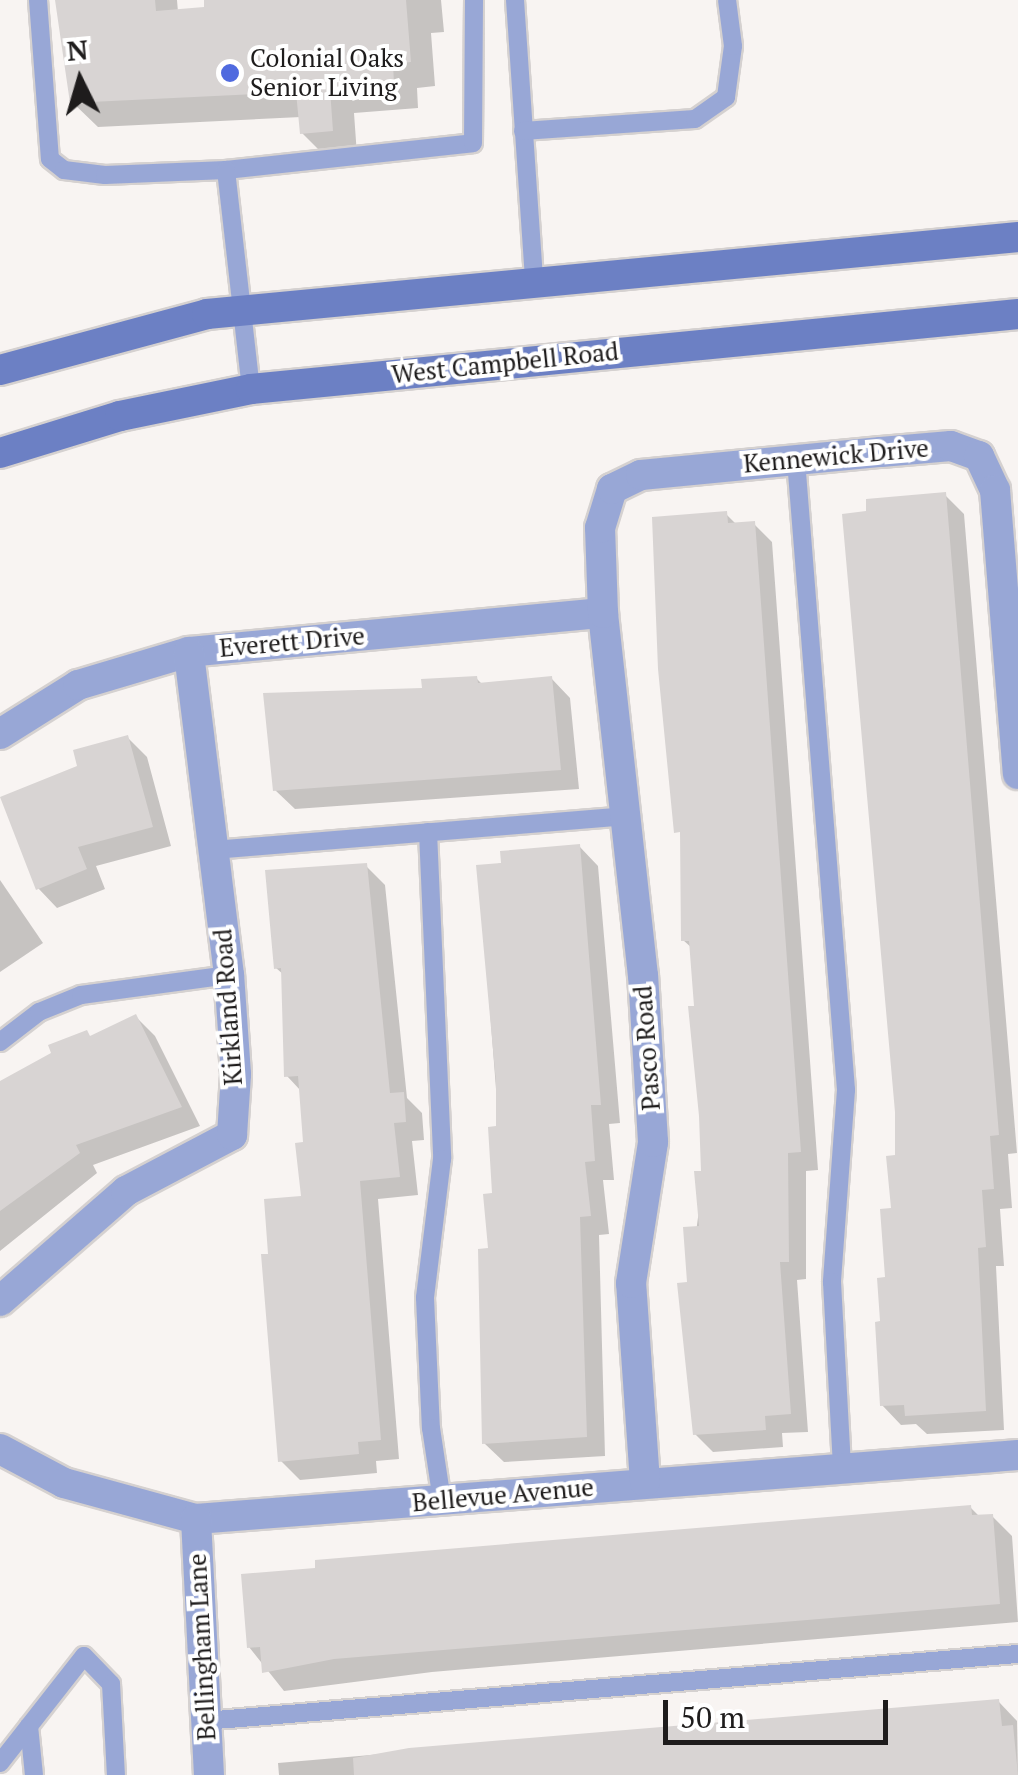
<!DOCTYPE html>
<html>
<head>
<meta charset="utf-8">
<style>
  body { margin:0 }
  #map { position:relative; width:1018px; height:1775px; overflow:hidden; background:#f8f4f2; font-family:"PT Serif",serif }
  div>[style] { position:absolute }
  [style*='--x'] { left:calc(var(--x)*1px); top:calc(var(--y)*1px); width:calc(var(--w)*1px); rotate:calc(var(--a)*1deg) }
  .shadow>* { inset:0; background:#0003 }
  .building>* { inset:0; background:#d8d4d3 }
  .roads { filter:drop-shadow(2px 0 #d5d1d0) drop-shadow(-2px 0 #d5d1d0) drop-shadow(0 2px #d5d1d0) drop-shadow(0 -2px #d5d1d0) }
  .service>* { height:18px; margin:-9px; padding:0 9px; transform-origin:9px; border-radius:9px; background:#98a7d6 }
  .minor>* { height:30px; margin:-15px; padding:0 15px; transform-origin:15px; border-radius:15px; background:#98a7d6 }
  .secondary>* { height:30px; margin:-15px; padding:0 15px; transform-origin:15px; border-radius:15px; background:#6c80c4 }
  .dots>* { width:28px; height:28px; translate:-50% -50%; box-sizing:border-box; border:5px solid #fff; border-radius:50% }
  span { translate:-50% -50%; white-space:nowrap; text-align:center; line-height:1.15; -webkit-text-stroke:8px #fff; paint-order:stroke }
  .poi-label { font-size:25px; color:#1e1c1c }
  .left { translate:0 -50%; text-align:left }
  .street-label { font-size:25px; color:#1e1c1c }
  .north { position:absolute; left:30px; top:30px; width:100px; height:100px; -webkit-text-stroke:8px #fff; paint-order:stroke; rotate:355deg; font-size:28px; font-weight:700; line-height:40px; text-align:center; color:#1e1c1c }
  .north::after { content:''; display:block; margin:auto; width:35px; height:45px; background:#1e1c1c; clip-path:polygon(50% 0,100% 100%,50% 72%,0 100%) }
  .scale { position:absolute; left:663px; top:1700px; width:225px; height:45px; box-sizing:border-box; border:5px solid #1e1c1c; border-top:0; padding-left:12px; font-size:30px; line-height:35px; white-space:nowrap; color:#1e1c1c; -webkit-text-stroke:8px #fff; paint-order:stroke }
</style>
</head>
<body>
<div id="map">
  <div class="shadow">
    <i style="clip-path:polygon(58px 0,177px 0,178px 12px,207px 9px,206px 0,441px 0,444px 32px,431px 33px,435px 86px,417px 88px,418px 108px,354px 113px,357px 155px,327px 158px,302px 133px,301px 117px,98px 127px,72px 102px)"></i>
    <i style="clip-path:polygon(945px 495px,964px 514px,1017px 1153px,1008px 1154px,1012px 1208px,1000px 1209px,1004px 1266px,996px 1266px,1004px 1430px,927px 1434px,916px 1424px,901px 1425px,882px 1405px,883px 1323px)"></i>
    <i style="clip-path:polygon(726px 514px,737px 525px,754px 524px,772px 542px,818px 1170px,806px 1171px,806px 1279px,797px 1280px,808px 1432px,782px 1433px,783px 1447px,713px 1452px,695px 1434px,689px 1284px,704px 1173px,693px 949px,683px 940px)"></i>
    <i style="clip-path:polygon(476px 678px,483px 685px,551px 678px,570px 698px,579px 789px,295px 809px,275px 790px,266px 695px,425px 690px)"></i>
    <i style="clip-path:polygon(127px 737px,147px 757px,171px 846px,96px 866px,105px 889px,57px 908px,38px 888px,80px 768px)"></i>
    <i style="clip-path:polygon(579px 846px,598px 866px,620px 1123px,609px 1124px,614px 1180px,603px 1180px,609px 1234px,599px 1235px,605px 1456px,504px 1462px,484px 1443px,499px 1128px,479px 868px)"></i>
    <i style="clip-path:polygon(366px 866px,385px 885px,407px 1098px,422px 1113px,424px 1140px,412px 1141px,418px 1195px,378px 1199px,399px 1459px,376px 1461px,377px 1473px,300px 1480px,281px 1461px,271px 1256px,303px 1199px,306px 1144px,301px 1091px,287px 1076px,284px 975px,276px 968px)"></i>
    <i style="clip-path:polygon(0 880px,43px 943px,0 972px)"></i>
    <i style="clip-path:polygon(136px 1017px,155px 1036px,200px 1126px,93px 1165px,97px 1173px,0 1251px,0 1084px)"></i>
    <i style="clip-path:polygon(970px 1507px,980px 1517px,992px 1516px,1012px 1536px,1018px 1622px,432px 1672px,284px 1691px,249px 1647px)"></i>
    <i style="clip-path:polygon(998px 1701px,1017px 1721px,1018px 1775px,279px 1775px,278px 1763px)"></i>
  </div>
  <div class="building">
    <i style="clip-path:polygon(55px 0,155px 0,156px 11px,204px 7px,204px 0,406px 0,411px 62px,393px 64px,394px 83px,330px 89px,333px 131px,300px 134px,296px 92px,70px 103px)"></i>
    <i style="clip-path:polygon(946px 492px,999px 1135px,990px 1136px,994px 1189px,982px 1190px,986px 1247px,978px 1248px,986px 1411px,905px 1416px,904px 1405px,880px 1406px,875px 1322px,880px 1321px,877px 1278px,885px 1277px,880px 1209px,891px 1208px,886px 1156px,895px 1155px,895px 1112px,842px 514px,866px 511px,866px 499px)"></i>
    <i style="clip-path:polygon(727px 511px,728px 523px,755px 521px,801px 1152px,788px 1153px,789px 1262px,780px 1262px,791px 1414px,765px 1416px,766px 1430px,693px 1435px,677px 1283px,687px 1282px,683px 1227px,699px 1226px,694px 1171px,701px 1171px,699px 1116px,688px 1006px,694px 1006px,689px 941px,681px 941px,680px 832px,674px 833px,658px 669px,652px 517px)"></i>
    <i style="clip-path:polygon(477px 676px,478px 683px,552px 676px,561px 770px,273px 791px,263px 693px,422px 688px,421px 679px)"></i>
    <i style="clip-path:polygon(128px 735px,153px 827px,78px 847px,87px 869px,36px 890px,0 797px,77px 766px,73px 750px)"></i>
    <i style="clip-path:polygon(580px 844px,601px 1105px,591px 1105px,595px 1161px,585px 1162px,591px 1216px,580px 1217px,587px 1437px,482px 1444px,478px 1249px,488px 1248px,483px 1194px,492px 1193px,488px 1127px,496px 1126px,496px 1082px,476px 865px,501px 863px,500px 851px)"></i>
    <i style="clip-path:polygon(367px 863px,390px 1093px,404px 1092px,406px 1122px,394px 1123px,400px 1177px,360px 1181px,381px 1440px,358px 1442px,359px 1454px,278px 1462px,261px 1254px,268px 1254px,264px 1199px,301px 1196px,295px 1143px,303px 1142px,298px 1076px,284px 1077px,281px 968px,274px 969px,265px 870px)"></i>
    <i style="clip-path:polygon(136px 1014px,182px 1107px,76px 1145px,80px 1153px,0 1211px,0 1081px,51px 1053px,48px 1045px,87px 1030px,90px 1036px)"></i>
    <i style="clip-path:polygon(971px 1505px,972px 1515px,993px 1514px,1000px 1604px,334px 1659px,262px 1673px,260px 1647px,247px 1648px,241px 1574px,315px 1568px,315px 1560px)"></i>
    <i style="clip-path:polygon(999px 1699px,1002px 1726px,1013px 1725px,1018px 1775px,354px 1775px,353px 1758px,409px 1748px)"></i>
  </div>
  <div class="roads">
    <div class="service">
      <i style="--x:38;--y:0;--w:159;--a:85.7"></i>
      <i style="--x:50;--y:159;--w:18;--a:38"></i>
      <i style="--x:64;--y:170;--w:41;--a:7"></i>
      <i style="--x:105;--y:175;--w:121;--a:-2.4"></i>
      <i style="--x:226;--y:170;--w:248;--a:-6.2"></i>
      <i style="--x:473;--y:143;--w:143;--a:-89.6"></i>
      <i style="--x:515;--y:0;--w:282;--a:86.1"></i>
      <i style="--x:523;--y:131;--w:172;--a:-4"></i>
      <i style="--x:695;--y:119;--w:38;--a:-35"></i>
      <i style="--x:726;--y:97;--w:51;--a:-82.2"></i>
      <i style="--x:733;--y:46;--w:46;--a:-97.4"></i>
      <i style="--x:226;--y:170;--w:220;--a:83.5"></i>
      <i style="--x:796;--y:460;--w:632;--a:85.46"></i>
      <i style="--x:846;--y:1090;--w:193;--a:94.2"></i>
      <i style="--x:832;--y:1282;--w:185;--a:86.9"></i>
      <i style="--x:428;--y:832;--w:327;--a:87.5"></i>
      <i style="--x:442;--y:1159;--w:140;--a:97"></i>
      <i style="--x:425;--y:1298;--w:130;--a:87.4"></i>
      <i style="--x:431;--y:1428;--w:74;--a:81.4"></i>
      <i style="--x:213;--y:850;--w:413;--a:-4.7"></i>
      <i style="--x:0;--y:1042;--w:49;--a:-37.6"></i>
      <i style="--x:39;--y:1012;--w:45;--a:-22"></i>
      <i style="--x:81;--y:995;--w:149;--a:-7.7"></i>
      <i style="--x:204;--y:1721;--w:817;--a:-4.71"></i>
      <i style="--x:29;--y:1726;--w:49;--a:84.2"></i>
      <i style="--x:0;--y:1763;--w:136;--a:-51.9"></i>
      <i style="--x:84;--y:1656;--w:39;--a:46"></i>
      <i style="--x:111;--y:1684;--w:91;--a:86.9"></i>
    </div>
    <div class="minor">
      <i style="--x:0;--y:734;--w:92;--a:-32.1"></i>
      <i style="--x:78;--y:685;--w:116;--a:-16.6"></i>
      <i style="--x:189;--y:652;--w:416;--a:-5.4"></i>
      <i style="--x:0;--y:1301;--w:167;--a:-41.1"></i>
      <i style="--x:126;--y:1191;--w:120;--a:-27.8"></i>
      <i style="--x:232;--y:1135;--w:61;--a:-86.2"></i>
      <i style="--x:236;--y:1074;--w:99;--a:-94"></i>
      <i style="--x:229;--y:975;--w:325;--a:-97.1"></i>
      <i style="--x:0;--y:1449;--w:72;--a:28"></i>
      <i style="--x:64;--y:1483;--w:137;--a:15.3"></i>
      <i style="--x:196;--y:1519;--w:824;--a:-4.45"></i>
      <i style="--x:645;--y:1482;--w:199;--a:-94"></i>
      <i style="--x:631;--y:1283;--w:143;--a:-81.1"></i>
      <i style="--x:653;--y:1142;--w:166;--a:-93.4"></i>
      <i style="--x:643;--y:976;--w:365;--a:-96.3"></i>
      <i style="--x:603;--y:613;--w:85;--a:-92"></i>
      <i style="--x:600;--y:528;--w:41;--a:-72.9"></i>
      <i style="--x:612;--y:489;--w:32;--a:-26"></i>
      <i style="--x:641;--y:475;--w:241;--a:-5.5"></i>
      <i style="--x:881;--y:452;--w:70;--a:-4.9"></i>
      <i style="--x:951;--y:446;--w:30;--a:20"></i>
      <i style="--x:979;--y:456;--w:38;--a:65"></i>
      <i style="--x:995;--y:490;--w:285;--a:85.4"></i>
      <i style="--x:196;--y:1519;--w:256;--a:87.1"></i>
    </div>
    <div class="secondary">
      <i style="--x:0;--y:370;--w:214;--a:-15.1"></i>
      <i style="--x:207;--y:314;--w:815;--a:-5.42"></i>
      <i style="--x:0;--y:453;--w:126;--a:-17.1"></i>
      <i style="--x:120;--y:416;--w:134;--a:-11.6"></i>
      <i style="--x:251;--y:389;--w:771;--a:-5.58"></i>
    </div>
  </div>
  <div class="dots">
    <i style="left:230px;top:73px;background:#506adf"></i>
  </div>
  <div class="poi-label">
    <span class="left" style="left:250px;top:73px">Colonial Oaks<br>Senior Living</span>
  </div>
  <div class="street-label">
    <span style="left:505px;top:363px;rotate:-6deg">West Campbell Road</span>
    <span style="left:836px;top:456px;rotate:-5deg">Kennewick Drive</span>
    <span style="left:292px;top:642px;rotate:-5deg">Everett Drive</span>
    <span style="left:228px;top:1007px;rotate:-94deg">Kirkland Road</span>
    <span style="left:647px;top:1048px;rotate:-94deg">Pasco Road</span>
    <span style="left:503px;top:1495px;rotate:-5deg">Bellevue Avenue</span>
    <span style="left:202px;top:1647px;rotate:-93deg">Bellingham Lane</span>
  </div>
  <div class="north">N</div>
  <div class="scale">50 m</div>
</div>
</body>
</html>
